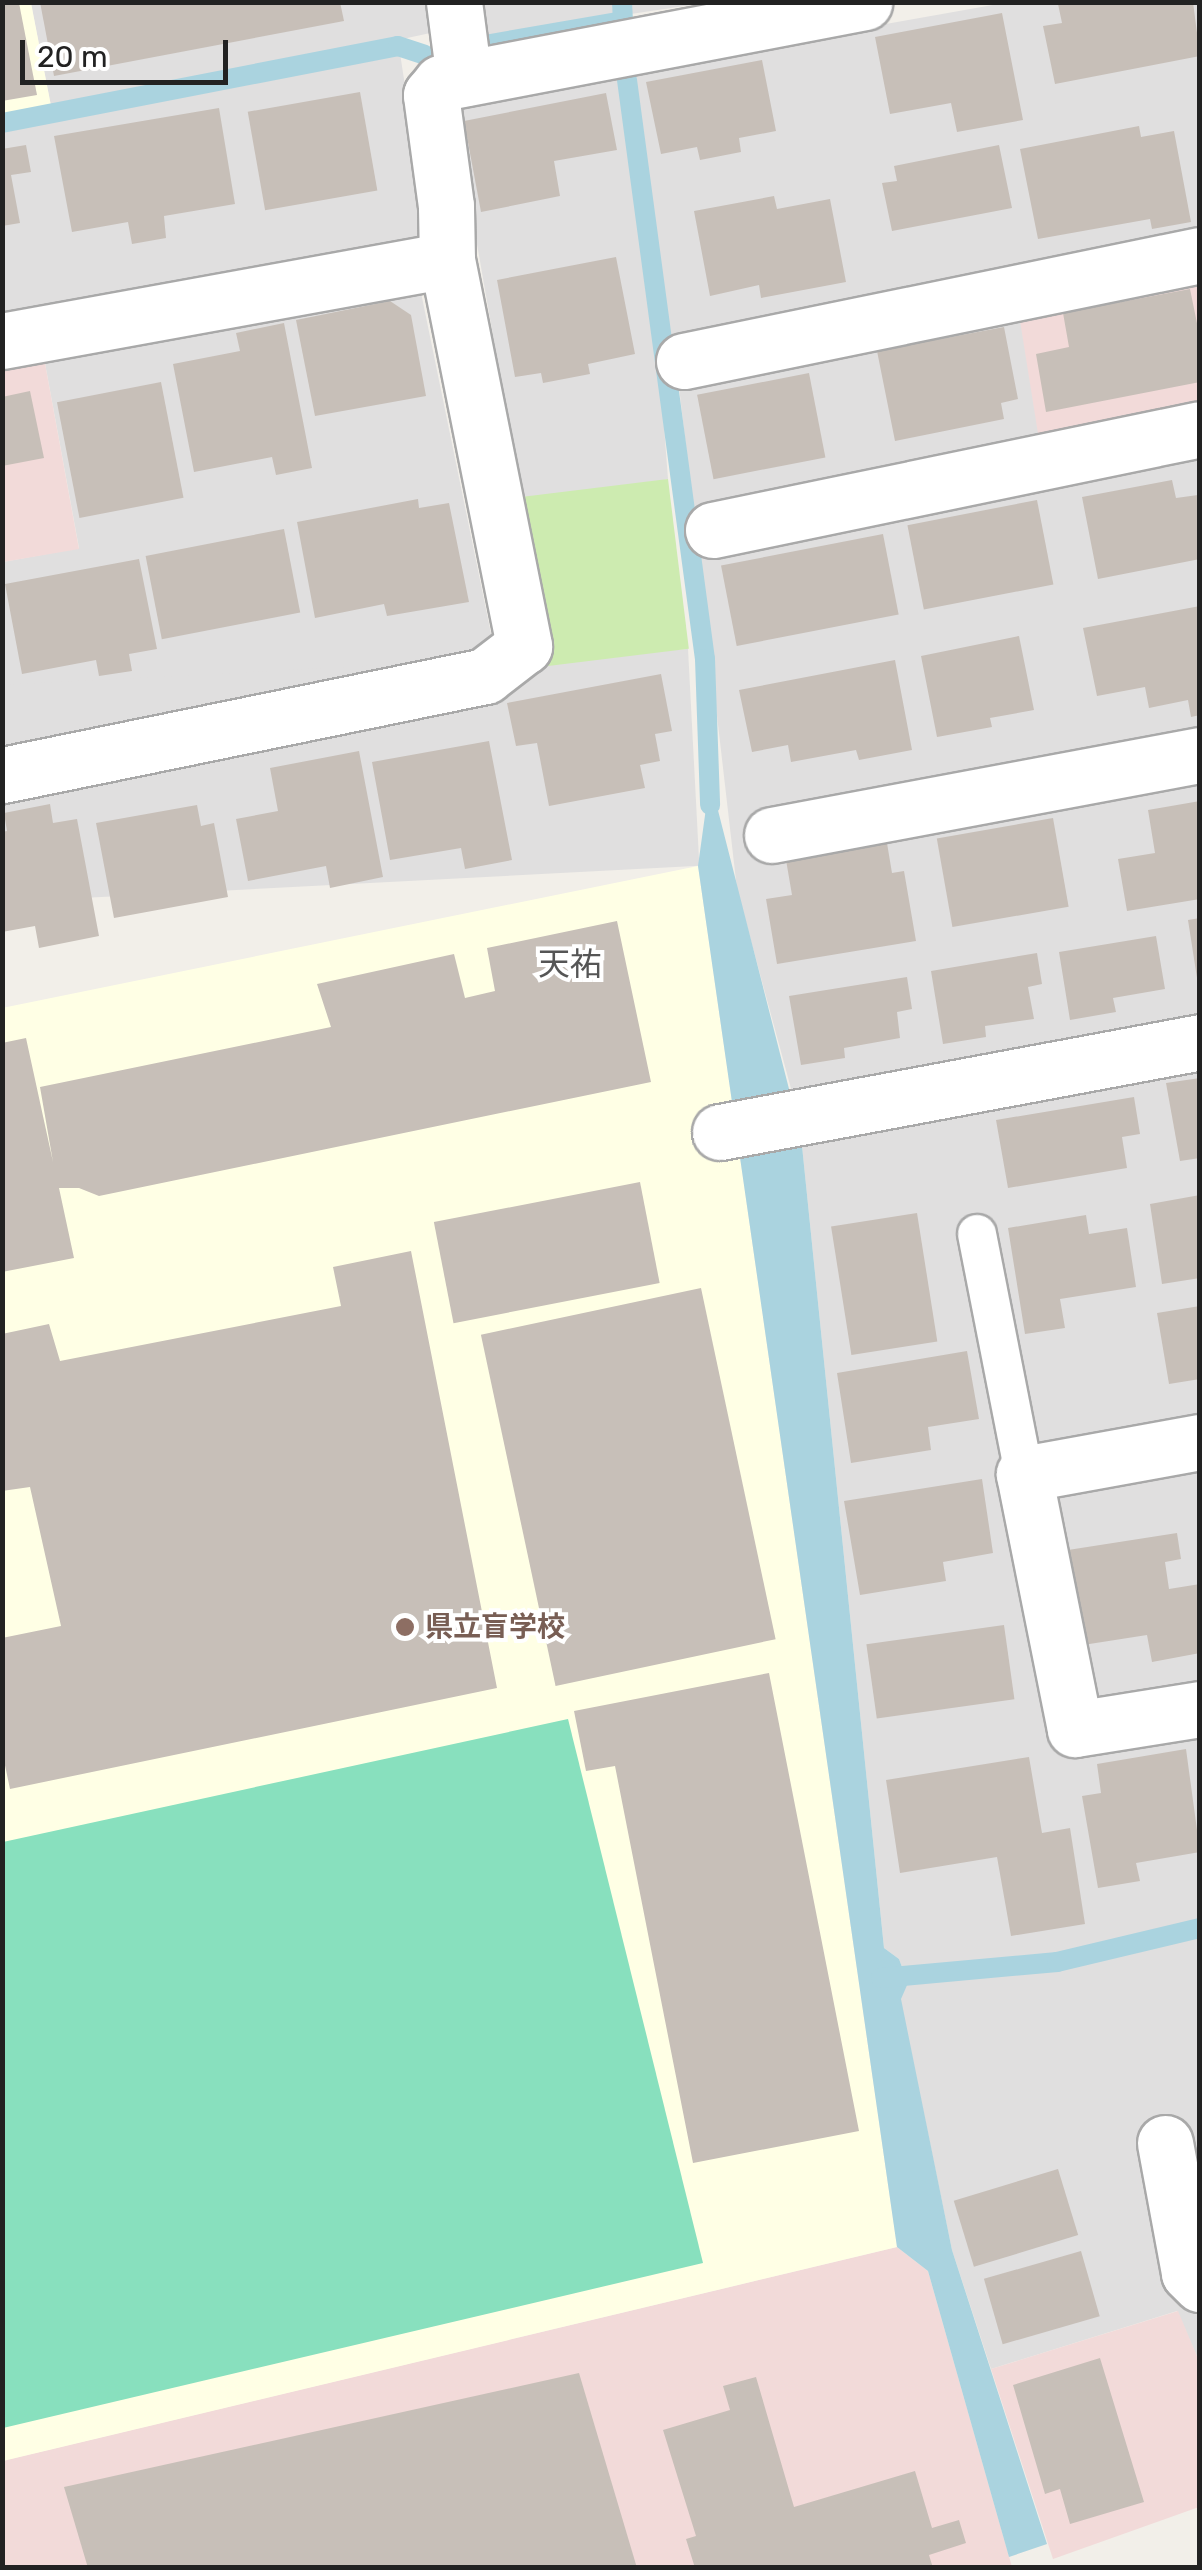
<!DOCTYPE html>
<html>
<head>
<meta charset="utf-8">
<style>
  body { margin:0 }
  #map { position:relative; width:1202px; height:2570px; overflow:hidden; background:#f2efe9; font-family:Rubik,"Noto Sans JP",sans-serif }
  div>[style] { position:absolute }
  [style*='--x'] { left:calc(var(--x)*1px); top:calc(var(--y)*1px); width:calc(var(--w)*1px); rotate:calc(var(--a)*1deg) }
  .residential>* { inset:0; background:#e0dfdf; transform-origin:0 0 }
  .commercial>* { inset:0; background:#f2dad9 }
  .education>* { inset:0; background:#ffffe5 }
  .grass>* { inset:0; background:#cdebb0; transform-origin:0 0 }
  .pitch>* { inset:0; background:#88e0be }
  .water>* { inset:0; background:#aad3df }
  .stream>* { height:20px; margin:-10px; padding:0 10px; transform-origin:10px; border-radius:10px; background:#aad3df }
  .building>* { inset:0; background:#c7bfb8; transform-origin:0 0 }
  .roads { filter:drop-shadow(2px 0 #a9a9a9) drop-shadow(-2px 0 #a9a9a9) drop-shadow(0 2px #a9a9a9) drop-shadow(0 -2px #a9a9a9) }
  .lane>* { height:38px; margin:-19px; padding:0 19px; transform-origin:19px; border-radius:19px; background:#fff }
  .street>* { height:55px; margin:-27.5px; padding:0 27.5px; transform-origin:27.5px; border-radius:27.5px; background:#fff }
  .dots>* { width:28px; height:28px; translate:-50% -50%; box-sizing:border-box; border:5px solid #fff; border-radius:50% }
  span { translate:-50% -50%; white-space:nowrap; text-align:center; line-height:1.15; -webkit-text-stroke:8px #fff; paint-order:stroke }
  .education-label { font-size:28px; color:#785e54; font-weight:700 }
  .left { translate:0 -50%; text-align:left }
  .quarter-label { font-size:32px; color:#555 }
  .frame { position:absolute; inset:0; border:5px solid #222; pointer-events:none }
  .scale { position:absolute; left:20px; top:40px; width:208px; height:45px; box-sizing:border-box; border:5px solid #222; border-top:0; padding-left:12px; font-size:30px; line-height:35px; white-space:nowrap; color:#222; -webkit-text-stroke:8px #fff; paint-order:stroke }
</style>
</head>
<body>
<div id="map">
  <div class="residential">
    <i style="clip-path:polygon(31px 3px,431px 3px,435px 32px,398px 40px,428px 237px,3px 318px,2px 117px,51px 106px)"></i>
    <i style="clip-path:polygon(473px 3px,704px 3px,478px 37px)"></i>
    <i style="clip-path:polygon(1004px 3px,1199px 3px,1199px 1022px,793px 1096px,737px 889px,678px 378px,661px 387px,668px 479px,524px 513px,452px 101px)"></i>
    <i style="clip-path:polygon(418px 278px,495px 653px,3px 755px,3px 562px,79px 548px,42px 347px)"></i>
    <i style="left:688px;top:649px;width:217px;height:701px;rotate:87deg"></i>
    <i style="clip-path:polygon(1199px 1064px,1199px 2361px,1177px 2311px,991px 2369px,952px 2250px,900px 1998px,908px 1983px,899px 1959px,884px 1948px,801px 1136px)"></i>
  </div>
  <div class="commercial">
    <i style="clip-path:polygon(1200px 281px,1199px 414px,1040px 446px,1018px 308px)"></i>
    <i style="clip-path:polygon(42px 347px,79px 549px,3px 562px,3px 355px)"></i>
    <i style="clip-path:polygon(897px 2247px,928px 2271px,1012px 2567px,3px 2567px,2px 2461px)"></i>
    <i style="clip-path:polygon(1178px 2311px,1199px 2361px,1199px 2507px,1053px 2559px,991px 2369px)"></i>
  </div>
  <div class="education">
    <i style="clip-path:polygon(2px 3px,31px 3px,51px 106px,3px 117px)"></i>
    <i style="clip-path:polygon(698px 866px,897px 2247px,3px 2461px,2px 1008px)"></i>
  </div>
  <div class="grass">
    <i style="left:668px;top:479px;width:171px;height:148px;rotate:83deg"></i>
  </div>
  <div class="pitch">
    <i style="clip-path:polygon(568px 1719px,703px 2263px,3px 2428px,3px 1842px)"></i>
  </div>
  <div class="water">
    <i style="clip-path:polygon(710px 779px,801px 1136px,884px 1948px,899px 1959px,908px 1983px,901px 1999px,952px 2250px,1047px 2544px,1009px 2557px,928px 2271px,897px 2247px,698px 866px)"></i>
  </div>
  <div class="stream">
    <i style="--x:479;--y:46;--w:146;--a:-9.8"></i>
    <i style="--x:623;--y:21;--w:19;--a:-93"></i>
    <i style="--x:627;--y:80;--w:584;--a:82.33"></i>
    <i style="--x:705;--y:659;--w:146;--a:88"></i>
    <i style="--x:2;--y:123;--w:403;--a:-11"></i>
    <i style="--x:398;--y:46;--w:28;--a:18"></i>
    <i style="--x:881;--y:1978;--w:177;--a:-5.2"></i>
    <i style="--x:1057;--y:1962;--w:147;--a:-13.4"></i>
  </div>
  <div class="building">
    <i style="clip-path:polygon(40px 2px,340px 2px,344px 21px,54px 76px)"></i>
    <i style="clip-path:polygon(1193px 2px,1200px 56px,1055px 84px,1043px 26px,1062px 23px,1058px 4px)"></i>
    <i style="clip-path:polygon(2px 3px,19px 3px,37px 95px,2px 101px)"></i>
    <i style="clip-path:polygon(1002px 13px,1023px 120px,957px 132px,951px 103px,890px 114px,875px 37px)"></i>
    <i style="clip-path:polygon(762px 60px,776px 131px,739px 138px,741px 152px,700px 160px,697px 147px,661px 154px,646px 82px)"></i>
    <i style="left:360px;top:92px;width:100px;height:114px;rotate:80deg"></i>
    <i style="clip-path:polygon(606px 93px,617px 150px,554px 161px,560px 196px,481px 212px,464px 121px)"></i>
    <i style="clip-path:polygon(219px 108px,235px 204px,164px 216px,166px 238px,132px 244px,128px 222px,72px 232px,54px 136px)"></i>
    <i style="clip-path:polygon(1139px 126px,1141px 137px,1174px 131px,1191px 222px,1152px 229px,1150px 219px,1038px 239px,1020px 149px)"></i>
    <i style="clip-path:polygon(26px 145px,31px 172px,11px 175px,20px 223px,2px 226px,2px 149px)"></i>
    <i style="clip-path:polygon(999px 145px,1012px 208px,892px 231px,882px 183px,897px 181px,894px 166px)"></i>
    <i style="clip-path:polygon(774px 196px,777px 209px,830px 199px,846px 282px,761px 298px,759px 285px,710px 296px,694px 211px)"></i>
    <i style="clip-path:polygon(616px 257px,635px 354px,588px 364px,590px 374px,543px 383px,541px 373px,515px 377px,497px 280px)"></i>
    <i style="clip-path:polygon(1190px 289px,1200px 338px,1200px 382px,1046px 412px,1036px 354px,1069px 347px,1063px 313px)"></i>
    <i style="clip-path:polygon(390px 301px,411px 315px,426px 396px,315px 416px,296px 320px)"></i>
    <i style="clip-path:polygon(284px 323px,312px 468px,276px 475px,272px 457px,194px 472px,173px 364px,240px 351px,236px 333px)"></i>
    <i style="clip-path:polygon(1004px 327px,1018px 399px,1001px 403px,1004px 419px,895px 441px,877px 351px)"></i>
    <i style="left:809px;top:373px;width:86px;height:114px;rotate:79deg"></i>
    <i style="left:161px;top:382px;width:118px;height:106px;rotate:79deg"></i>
    <i style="clip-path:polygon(30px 391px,44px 458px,2px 466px,2px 397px)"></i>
    <i style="clip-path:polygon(1172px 480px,1176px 498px,1198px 495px,1200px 559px,1098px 579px,1082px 497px)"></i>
    <i style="clip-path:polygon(418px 499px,419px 508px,449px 503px,469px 602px,387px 616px,384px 604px,315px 618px,297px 522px)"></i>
    <i style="left:1037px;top:500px;width:86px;height:132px;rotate:79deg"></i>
    <i style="left:284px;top:529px;width:85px;height:141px;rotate:79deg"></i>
    <i style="left:883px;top:534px;width:82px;height:165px;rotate:79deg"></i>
    <i style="clip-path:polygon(139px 559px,157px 649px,129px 654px,132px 671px,99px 676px,96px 660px,22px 674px,5px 584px)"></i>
    <i style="clip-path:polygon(1200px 606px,1200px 715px,1191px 717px,1188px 700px,1149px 708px,1145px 687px,1097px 696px,1083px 628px)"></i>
    <i style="clip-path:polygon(1019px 636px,1034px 710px,990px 718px,992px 727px,937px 737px,921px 656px)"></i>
    <i style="clip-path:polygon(895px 660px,912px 750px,859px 760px,856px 750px,791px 762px,788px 745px,752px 752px,739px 690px)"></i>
    <i style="clip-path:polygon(661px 674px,672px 731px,655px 734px,660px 761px,640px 765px,645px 788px,549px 806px,537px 743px,516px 746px,507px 703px)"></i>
    <i style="clip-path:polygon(489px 741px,512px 860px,465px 869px,461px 848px,390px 860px,372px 762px)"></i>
    <i style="clip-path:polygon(359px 751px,383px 877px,330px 888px,326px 866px,248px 881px,236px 819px,278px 811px,270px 768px)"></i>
    <i style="clip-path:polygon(1200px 801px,1200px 899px,1127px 911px,1118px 859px,1155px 853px,1148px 810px)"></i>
    <i style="clip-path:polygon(50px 804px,53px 823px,77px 819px,99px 936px,39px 948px,35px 926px,2px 932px,2px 832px,7px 831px,4px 813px)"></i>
    <i style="clip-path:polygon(197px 805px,201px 826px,214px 823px,228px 897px,114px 918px,96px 823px)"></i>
    <i style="left:1053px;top:818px;width:90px;height:118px;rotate:80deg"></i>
    <i style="clip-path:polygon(887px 843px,892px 873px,904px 871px,916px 941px,777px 964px,766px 899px,792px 895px,786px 860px)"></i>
    <i style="clip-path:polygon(1200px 918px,1200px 978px,1197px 978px,1188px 920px)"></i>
    <i style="clip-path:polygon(617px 921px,651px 1082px,99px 1196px,79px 1188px,59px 1188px,74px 1258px,2px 1272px,2px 1043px,26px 1038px,53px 1162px,40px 1087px,331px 1027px,317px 984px,454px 954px,465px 998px,495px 991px,487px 948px)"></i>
    <i style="clip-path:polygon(1156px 936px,1165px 989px,1113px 998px,1116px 1012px,1070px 1020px,1059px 952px)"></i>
    <i style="clip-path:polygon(1037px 953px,1042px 984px,1028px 987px,1034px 1019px,985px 1026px,986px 1037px,943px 1044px,931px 971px)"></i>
    <i style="clip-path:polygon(907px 977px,912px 1009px,897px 1012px,900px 1038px,844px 1048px,845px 1058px,801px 1065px,789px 996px)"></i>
    <i style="clip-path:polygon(1200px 1078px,1200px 1158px,1180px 1161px,1166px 1083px)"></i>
    <i style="clip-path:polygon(1134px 1097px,1140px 1134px,1122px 1137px,1127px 1168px,1008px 1188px,996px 1120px)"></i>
    <i style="left:640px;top:1182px;width:103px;height:210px;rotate:79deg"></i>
    <i style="clip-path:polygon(1200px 1195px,1200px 1278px,1162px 1284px,1150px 1204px)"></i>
    <i style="left:917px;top:1213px;width:130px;height:87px;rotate:81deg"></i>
    <i style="clip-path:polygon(1086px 1215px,1089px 1234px,1127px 1228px,1136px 1287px,1060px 1299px,1065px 1328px,1025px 1334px,1008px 1228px)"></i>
    <i style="clip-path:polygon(411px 1251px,497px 1688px,10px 1789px,2px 1751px,2px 1638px,61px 1626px,30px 1487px,2px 1491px,2px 1334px,49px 1324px,60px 1361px,341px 1306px,333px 1267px)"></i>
    <i style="left:701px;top:1288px;width:359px;height:225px;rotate:78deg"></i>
    <i style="clip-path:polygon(1200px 1306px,1200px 1379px,1169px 1384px,1157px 1313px)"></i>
    <i style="clip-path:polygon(967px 1351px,979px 1419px,928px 1427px,931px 1450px,851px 1463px,837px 1373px)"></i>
    <i style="clip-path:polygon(982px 1479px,993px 1553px,943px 1562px,946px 1581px,860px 1595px,844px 1501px)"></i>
    <i style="clip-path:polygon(1177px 1533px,1181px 1559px,1165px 1562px,1169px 1589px,1200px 1584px,1200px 1653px,1152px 1662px,1147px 1635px,1083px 1645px,1068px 1550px)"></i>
    <i style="left:1004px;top:1625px;width:75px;height:139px;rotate:82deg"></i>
    <i style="clip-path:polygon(769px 1673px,859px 2131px,693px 2163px,615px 1766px,586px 1771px,574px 1711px)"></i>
    <i style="clip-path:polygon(1186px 1749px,1200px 1852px,1136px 1863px,1140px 1881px,1098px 1888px,1082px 1796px,1101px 1793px,1097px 1764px)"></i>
    <i style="clip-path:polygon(1029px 1757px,1042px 1833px,1070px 1828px,1085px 1924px,1011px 1936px,997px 1857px,900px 1873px,886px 1780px)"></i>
    <i style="left:1058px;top:2169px;width:69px;height:109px;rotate:73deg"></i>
    <i style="left:1081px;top:2251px;width:68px;height:101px;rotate:74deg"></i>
    <i style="clip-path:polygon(1100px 2358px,1144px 2502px,1070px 2524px,1060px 2489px,1045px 2494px,1013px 2385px)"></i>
    <i style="clip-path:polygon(579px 2373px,637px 2568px,88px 2568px,64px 2487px)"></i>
    <i style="clip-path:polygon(756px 2377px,794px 2507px,915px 2471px,932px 2528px,959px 2520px,966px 2543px,929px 2555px,933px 2568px,695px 2568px,686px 2539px,696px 2536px,663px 2430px,730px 2410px,723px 2386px)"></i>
  </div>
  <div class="roads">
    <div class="lane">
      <i style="--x:977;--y:1234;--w:245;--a:78.9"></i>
    </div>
    <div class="street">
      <i style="--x:454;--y:2;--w:77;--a:82.5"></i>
      <i style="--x:447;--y:260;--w:54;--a:-91.1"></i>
      <i style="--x:446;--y:206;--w:112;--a:-97.7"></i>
      <i style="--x:431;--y:95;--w:16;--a:-50"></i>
      <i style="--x:441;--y:83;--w:431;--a:-10.8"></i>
      <i style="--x:2;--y:341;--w:452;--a:-10.3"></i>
      <i style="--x:447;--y:260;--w:394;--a:78.7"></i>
      <i style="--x:524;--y:646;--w:49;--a:142.4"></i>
      <i style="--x:485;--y:676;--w:493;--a:168.4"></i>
      <i style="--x:684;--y:361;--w:527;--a:-11.61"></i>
      <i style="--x:713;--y:530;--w:497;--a:-11.7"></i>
      <i style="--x:772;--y:835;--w:435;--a:-10.6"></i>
      <i style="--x:720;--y:1132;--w:488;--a:-10.6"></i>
      <i style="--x:1200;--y:1442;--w:179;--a:169.7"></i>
      <i style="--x:1024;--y:1474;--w:260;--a:78.7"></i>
      <i style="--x:1075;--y:1729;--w:127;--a:-9.1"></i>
      <i style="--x:1165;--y:2143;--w:132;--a:79.5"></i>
      <i style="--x:1189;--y:2273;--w:16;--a:45"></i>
    </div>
  </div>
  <div class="dots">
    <i style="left:405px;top:1627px;background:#8d6e63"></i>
  </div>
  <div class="education-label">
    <span class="left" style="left:425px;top:1627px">県立盲学校</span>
  </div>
  <div class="quarter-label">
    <span style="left:570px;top:964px">天祐</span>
  </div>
  <div class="frame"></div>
  <div class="scale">20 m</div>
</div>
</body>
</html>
